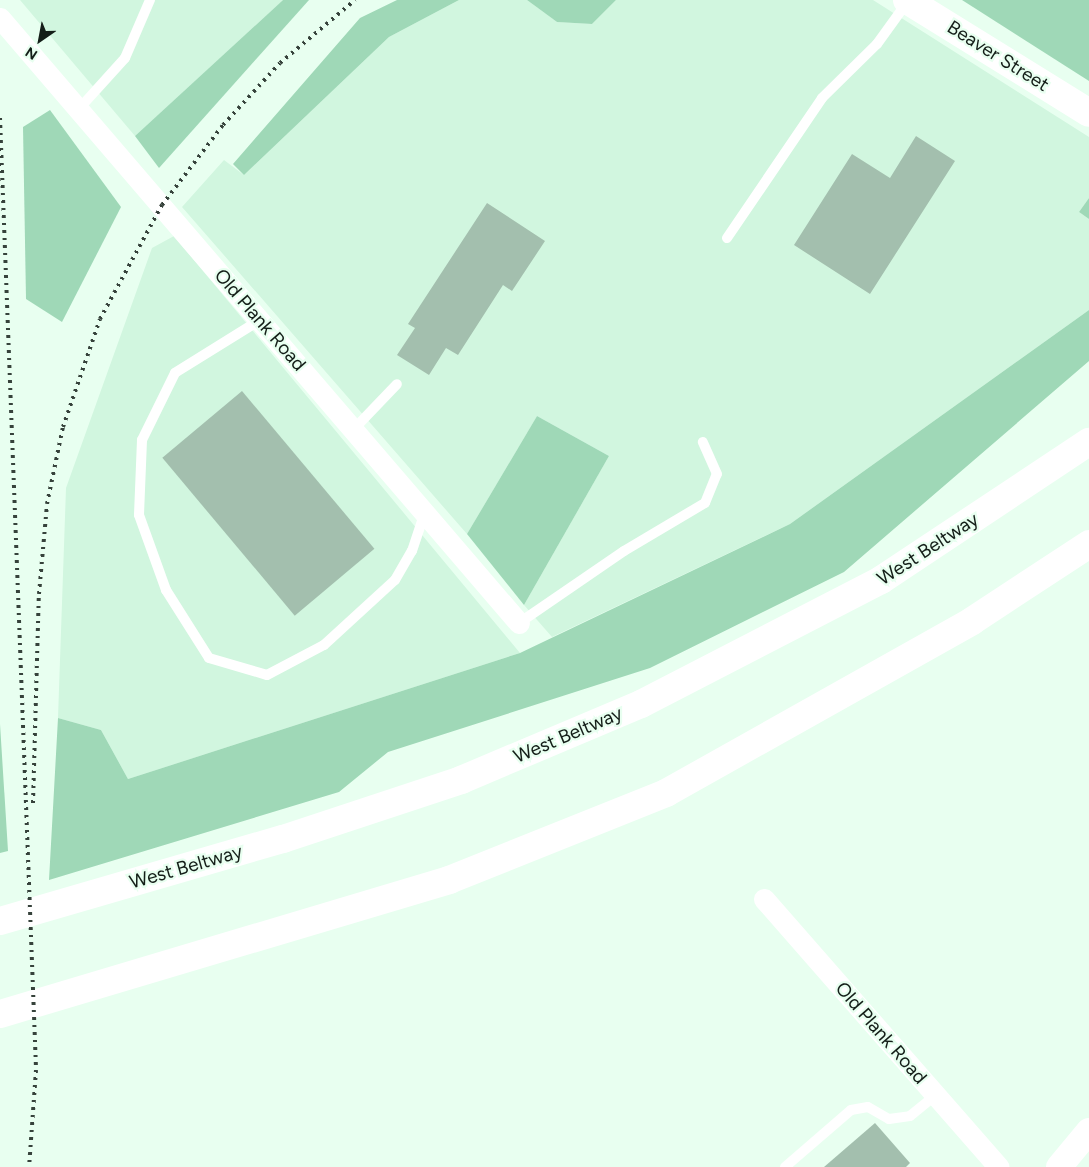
<!DOCTYPE html>
<html>
<head>
<meta charset="utf-8">
<style>
  body { margin:0 }
  #map { position:relative; width:1089px; height:1167px; overflow:hidden; background:#e8fff0; font-family:Figtree,sans-serif }
  div>[style] { position:absolute }
  [style*='--x'] { left:calc(var(--x)*1px); top:calc(var(--y)*1px); width:calc(var(--w)*1px); rotate:calc(var(--a)*1deg) }
  .built>* { inset:0; background:#d1f6df }
  .green>* { inset:0; background:#9fd8b7 }
  .building>* { inset:0; background:#a3bfae; transform-origin:0 0 }
  .service>* { height:10px; margin:-5px; padding:0 5px; transform-origin:5px; border-radius:5px; background:#fff }
  .minor>* { height:21px; margin:-10.5px; padding:0 10.5px; transform-origin:10.5px; border-radius:10.5px; background:#fff }
  .tertiary>* { height:26px; margin:-13px; padding:0 13px; transform-origin:13px; border-radius:13px; background:#fff }
  .primary>* { height:28px; margin:-14px; padding:0 14px; transform-origin:14px; border-radius:14px; background:#fff }
  .motorway>* { height:28px; margin:-14px; padding:0 14px; transform-origin:14px; border-radius:14px; background:#fff }
  .rail>* { height:4px; margin-top:-2px; transform-origin:0; background:repeating-linear-gradient(90deg,#36423b 0 2.5px,transparent 0 7.5px) }
  span { translate:-50% -50%; white-space:nowrap; text-align:center; line-height:1.15; -webkit-text-stroke:4.5px #e8fff0; paint-order:stroke }
  .street-label { font-size:19px; color:#141e18 }
  .north { position:absolute; left:15px; top:15px; width:50px; height:50px; -webkit-text-stroke:4px #e8fff0; paint-order:stroke; rotate:213deg; font-size:14px; font-weight:700; line-height:20px; text-align:center; color:#141e18 }
  .north::after { content:''; display:block; margin:auto; width:18px; height:22px; background:#141e18; clip-path:polygon(50% 0,100% 100%,50% 72%,0 100%) }
</style>
</head>
<body>
<div id="map">
  <div class="built">
    <i style="clip-path:polygon(20px 0,283px 0,135px 136px)"></i>
    <i style="clip-path:polygon(459px 0,527px 0,557px 22px,592px 24px,616px 0,873px 0,1089px 137px,1089px 198px,1079px 212px,1089px 219px,1089px 310px,790px 524px,552px 637px,524px 605px,609px 456px,537px 416px,467px 534px,182px 207px,224px 160px,244px 175px,389px 37px)"></i>
    <i style="clip-path:polygon(174px 236px,520px 653px,128px 779px,101px 730px,58px 718px,66px 488px,152px 248px)"></i>
  </div>
  <div class="green">
    <i style="clip-path:polygon(283px 0,309px 0,159px 168px,135px 136px)"></i>
    <i style="clip-path:polygon(397px 0,459px 0,389px 37px,244px 175px,233px 164px,360px 18px)"></i>
    <i style="clip-path:polygon(527px 0,616px 0,592px 24px,557px 22px)"></i>
    <i style="clip-path:polygon(962px 0,1089px 0,1089px 81px)"></i>
    <i style="clip-path:polygon(50px 110px,121px 207px,62px 322px,26px 299px,23px 127px)"></i>
    <i style="clip-path:polygon(1089px 198px,1089px 219px,1079px 212px)"></i>
    <i style="clip-path:polygon(1089px 310px,1089px 361px,844px 572px,650px 668px,388px 752px,339px 792px,49px 880px,58px 718px,101px 730px,128px 779px,520px 653px,790px 524px)"></i>
    <i style="clip-path:polygon(537px 416px,609px 456px,524px 605px,467px 534px)"></i>
    <i style="clip-path:polygon(0 724px,8px 851px,0 853px)"></i>
  </div>
  <div class="building">
    <i style="clip-path:polygon(916px 136px,955px 161px,870px 294px,794px 245px,852px 154px,890px 178px)"></i>
    <i style="clip-path:polygon(487px 203px,545px 241px,512px 291px,503px 285px,458px 355px,446px 348px,429px 375px,397px 355px,415px 328px,408px 324px)"></i>
    <i style="left:242px;top:391px;width:206px;height:104px;rotate:50deg"></i>
    <i style="clip-path:polygon(875px 1123px,910px 1163px,906px 1167px,824px 1167px)"></i>
  </div>
  <div class="service">
    <i style="--x:78;--y:110;--w:70;--a:-47.9"></i>
    <i style="--x:125;--y:58;--w:63;--a:-66.7"></i>
    <i style="--x:727;--y:238;--w:169;--a:-55.8"></i>
    <i style="--x:822;--y:98;--w:77;--a:-44.5"></i>
    <i style="--x:877;--y:44;--w:53;--a:-54.2"></i>
    <i style="--x:260;--y:320;--w:100;--a:148.1"></i>
    <i style="--x:175;--y:373;--w:75;--a:116.2"></i>
    <i style="--x:142;--y:440;--w:75;--a:92.3"></i>
    <i style="--x:139;--y:515;--w:80;--a:70.2"></i>
    <i style="--x:166;--y:590;--w:80;--a:57.7"></i>
    <i style="--x:209;--y:658;--w:60;--a:16.3"></i>
    <i style="--x:267;--y:675;--w:64;--a:-27.8"></i>
    <i style="--x:324;--y:645;--w:96;--a:-42.5"></i>
    <i style="--x:395;--y:580;--w:34;--a:-60"></i>
    <i style="--x:412;--y:551;--w:41;--a:-71.6"></i>
    <i style="--x:354;--y:429;--w:62;--a:-46.3"></i>
    <i style="--x:519;--y:623;--w:127;--a:-34.4"></i>
    <i style="--x:624;--y:551;--w:94;--a:-30.7"></i>
    <i style="--x:705;--y:503;--w:31;--a:-68"></i>
    <i style="--x:717;--y:474;--w:35;--a:-114"></i>
    <i style="--x:785;--y:1167;--w:87;--a:-40.8"></i>
    <i style="--x:851;--y:1110;--w:17;--a:-10"></i>
    <i style="--x:868;--y:1107;--w:24;--a:30"></i>
    <i style="--x:889;--y:1119;--w:21;--a:-8"></i>
    <i style="--x:910;--y:1116;--w:33;--a:-39"></i>
  </div>
  <div class="minor">
    <i style="--x:0;--y:18;--w:797;--a:49.38"></i>
    <i style="--x:764;--y:899;--w:356;--a:48.8"></i>
  </div>
  <div class="tertiary">
    <i style="--x:1059;--y:1167;--w:47;--a:-50.2"></i>
  </div>
  <div class="primary">
    <i style="--x:907;--y:0;--w:214;--a:31.8"></i>
  </div>
  <div class="motorway">
    <i style="--x:0;--y:921;--w:295;--a:-16.2"></i>
    <i style="--x:283;--y:839;--w:188;--a:-18.3"></i>
    <i style="--x:461;--y:780;--w:195;--a:-22.9"></i>
    <i style="--x:641;--y:704;--w:270;--a:-27.3"></i>
    <i style="--x:881;--y:580;--w:250;--a:-33.6"></i>
    <i style="--x:0;--y:1014;--w:469;--a:-16.6"></i>
    <i style="--x:449;--y:880;--w:234;--a:-21.8"></i>
    <i style="--x:666;--y:793;--w:351;--a:-29.3"></i>
    <i style="--x:972;--y:621;--w:140;--a:-33.3"></i>
  </div>
  <div class="rail">
    <i style="--x:0;--y:118;--w:953;--a:87.83"></i>
    <i style="--x:36;--y:1070;--w:97;--a:94.1"></i>
    <i style="--x:33;--y:803;--w:209;--a:-88.4"></i>
    <i style="--x:39;--y:594;--w:90;--a:-84.9"></i>
    <i style="--x:47;--y:504;--w:79;--a:-78.3"></i>
    <i style="--x:63;--y:427;--w:114;--a:-71.1"></i>
    <i style="--x:100;--y:319;--w:130;--a:-61.5"></i>
    <i style="--x:162;--y:205;--w:101;--a:-52.7"></i>
    <i style="--x:223;--y:125;--w:84;--a:-47.4"></i>
    <i style="--x:280;--y:63;--w:98;--a:-40"></i>
  </div>
  <div class="street-label">
    <span style="left:998px;top:56px;rotate:32deg">Beaver Street</span>
    <span style="left:260px;top:320px;rotate:49deg">Old Plank Road</span>
    <span style="left:928px;top:549px;rotate:-33deg">West Beltway</span>
    <span style="left:568px;top:735px;rotate:-23deg">West Beltway</span>
    <span style="left:186px;top:867px;rotate:-16deg">West Beltway</span>
    <span style="left:881px;top:1033px;rotate:49deg">Old Plank Road</span>
  </div>
  <div class="north">N</div>
</div>
</body>
</html>
